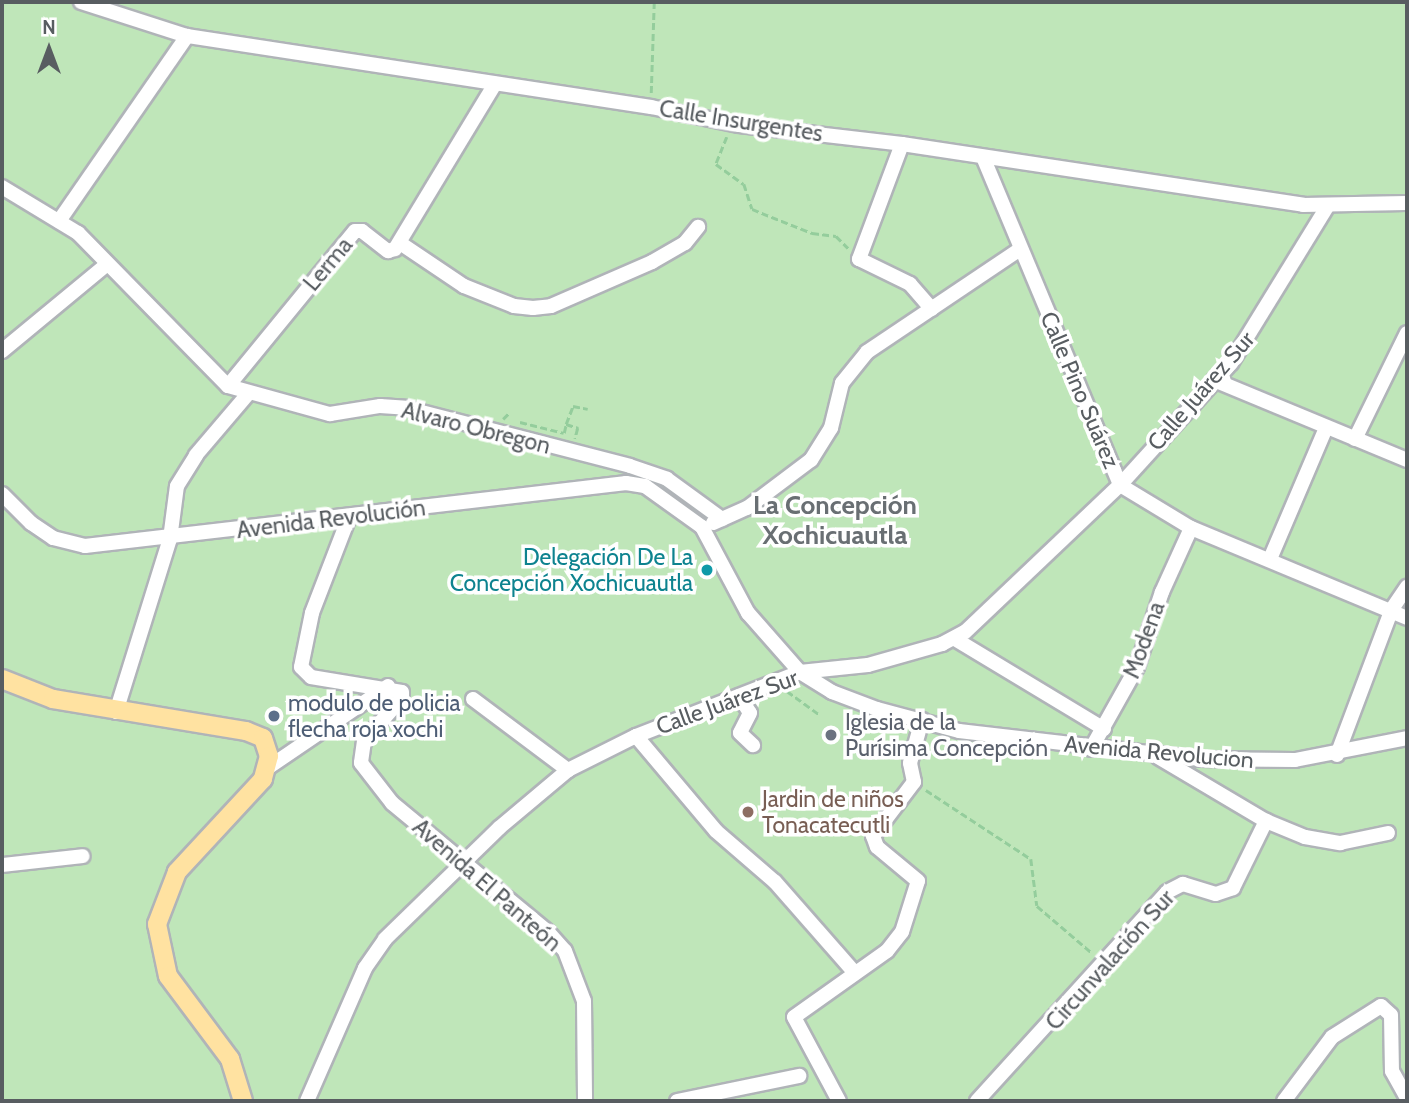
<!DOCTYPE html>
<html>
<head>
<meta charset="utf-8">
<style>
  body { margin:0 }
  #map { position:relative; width:1409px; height:1103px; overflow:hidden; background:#ece7de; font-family:Cabin,sans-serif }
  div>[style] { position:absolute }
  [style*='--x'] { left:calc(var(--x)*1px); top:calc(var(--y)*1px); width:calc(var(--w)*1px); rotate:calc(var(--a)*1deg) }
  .green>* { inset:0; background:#bfe6b9; transform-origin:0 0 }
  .path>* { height:2.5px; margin-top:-1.25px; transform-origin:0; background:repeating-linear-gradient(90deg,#94cd9c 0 7px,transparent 0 10.5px) }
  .roads { filter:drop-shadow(2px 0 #b0b4b8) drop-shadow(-2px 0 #b0b4b8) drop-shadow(0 2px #b0b4b8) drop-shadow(0 -2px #b0b4b8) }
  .minor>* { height:14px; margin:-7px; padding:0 7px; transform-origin:7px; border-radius:7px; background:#fff }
  .major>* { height:18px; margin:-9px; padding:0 9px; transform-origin:9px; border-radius:9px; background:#ffe2a1 }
  .dots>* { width:19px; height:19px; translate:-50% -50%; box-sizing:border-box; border:4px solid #fff; border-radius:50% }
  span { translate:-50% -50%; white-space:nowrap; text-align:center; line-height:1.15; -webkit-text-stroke:7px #fff; paint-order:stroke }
  .street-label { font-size:23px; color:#585d61 }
  .culture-label { font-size:23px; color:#0d838f }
  .right { translate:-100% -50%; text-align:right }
  .service-label { font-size:23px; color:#4e5e75 }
  .left { translate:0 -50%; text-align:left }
  .worship-label { font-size:23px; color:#5b616d }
  .education-label { font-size:23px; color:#785e54 }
  .quarter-label { font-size:26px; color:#696f73; font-weight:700 }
  .frame { position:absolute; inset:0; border:4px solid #585d61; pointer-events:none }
  .north { position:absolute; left:14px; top:14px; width:70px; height:70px; -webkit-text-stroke:5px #fff; paint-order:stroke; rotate:0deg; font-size:19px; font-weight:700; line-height:28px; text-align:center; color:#585d61 }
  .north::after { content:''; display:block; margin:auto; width:24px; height:32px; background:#585d61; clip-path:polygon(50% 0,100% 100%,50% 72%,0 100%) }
</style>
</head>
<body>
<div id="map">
  <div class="green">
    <i style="left:2px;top:2px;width:1405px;height:1099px"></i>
  </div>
  <div class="path">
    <i style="--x:651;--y:93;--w:91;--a:-88.1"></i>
    <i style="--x:727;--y:137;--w:29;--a:112"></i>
    <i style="--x:716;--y:164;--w:34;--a:36"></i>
    <i style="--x:744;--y:184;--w:26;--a:72"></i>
    <i style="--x:752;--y:209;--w:65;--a:21.8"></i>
    <i style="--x:812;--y:233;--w:24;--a:7"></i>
    <i style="--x:836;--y:236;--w:18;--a:45"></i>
    <i style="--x:503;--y:419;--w:10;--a:-45"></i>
    <i style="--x:520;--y:422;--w:45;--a:14"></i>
    <i style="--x:564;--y:433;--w:9;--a:-77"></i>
    <i style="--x:566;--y:424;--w:13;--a:18"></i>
    <i style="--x:578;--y:428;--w:11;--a:105"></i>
    <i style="--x:566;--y:424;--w:19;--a:-69"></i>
    <i style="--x:573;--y:406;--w:15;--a:11"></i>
    <i style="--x:787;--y:691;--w:39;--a:36"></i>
    <i style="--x:926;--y:790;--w:126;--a:33.3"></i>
    <i style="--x:1031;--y:859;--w:47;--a:82.7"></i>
    <i style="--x:1037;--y:906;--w:72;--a:40.5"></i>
  </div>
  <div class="roads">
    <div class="minor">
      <i style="--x:81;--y:2;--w:111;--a:17.8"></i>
      <i style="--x:187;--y:36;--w:469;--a:8.7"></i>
      <i style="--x:651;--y:107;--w:90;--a:11.6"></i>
      <i style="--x:739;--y:125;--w:164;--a:6.6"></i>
      <i style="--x:902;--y:144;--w:406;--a:8.6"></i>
      <i style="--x:1303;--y:205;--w:104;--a:-1.1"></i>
      <i style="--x:902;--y:144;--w:123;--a:110.5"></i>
      <i style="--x:859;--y:259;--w:57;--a:26.1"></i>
      <i style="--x:910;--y:284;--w:33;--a:49"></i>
      <i style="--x:983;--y:157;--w:355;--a:67.3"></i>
      <i style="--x:1120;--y:485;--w:83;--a:31.2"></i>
      <i style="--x:1191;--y:528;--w:234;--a:22.6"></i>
      <i style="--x:2;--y:187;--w:89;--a:31.2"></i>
      <i style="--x:78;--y:233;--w:214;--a:45.6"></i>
      <i style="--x:228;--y:386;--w:106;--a:15.4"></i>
      <i style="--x:330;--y:414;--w:51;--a:-9.1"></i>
      <i style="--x:380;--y:406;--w:26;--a:4"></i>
      <i style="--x:406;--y:408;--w:231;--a:14.5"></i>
      <i style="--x:630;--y:466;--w:39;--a:19"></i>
      <i style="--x:667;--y:479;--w:68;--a:36"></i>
      <i style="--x:59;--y:221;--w:225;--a:-55.3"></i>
      <i style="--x:400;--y:243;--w:77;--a:33.9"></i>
      <i style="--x:464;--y:286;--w:54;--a:21.8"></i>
      <i style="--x:514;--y:306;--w:19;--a:6"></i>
      <i style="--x:533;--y:308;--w:18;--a:-6"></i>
      <i style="--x:551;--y:306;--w:110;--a:-23.5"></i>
      <i style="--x:652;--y:262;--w:38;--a:-30"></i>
      <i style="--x:685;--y:243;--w:21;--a:-51"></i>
      <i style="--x:2;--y:351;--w:136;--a:-39.6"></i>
      <i style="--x:1214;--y:380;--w:209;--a:22.5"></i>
      <i style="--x:228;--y:386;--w:200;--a:-50.7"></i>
      <i style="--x:355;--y:231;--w:7;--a:0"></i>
      <i style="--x:362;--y:231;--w:33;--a:38"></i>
      <i style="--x:388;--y:251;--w:7;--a:-16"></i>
      <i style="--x:395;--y:249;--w:193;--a:-58.8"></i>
      <i style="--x:1355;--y:439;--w:118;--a:-63.9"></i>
      <i style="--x:2;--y:494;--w:41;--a:45"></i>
      <i style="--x:31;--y:523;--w:27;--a:34"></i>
      <i style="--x:53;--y:538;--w:33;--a:14"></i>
      <i style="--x:85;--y:546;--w:545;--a:-6.64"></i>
      <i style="--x:626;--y:483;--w:19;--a:9"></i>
      <i style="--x:645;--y:486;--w:70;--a:35.7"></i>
      <i style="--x:702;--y:527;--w:98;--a:61.9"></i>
      <i style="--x:748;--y:613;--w:79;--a:48.6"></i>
      <i style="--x:800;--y:672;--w:38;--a:32"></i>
      <i style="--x:832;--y:692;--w:48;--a:20.7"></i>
      <i style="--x:877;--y:709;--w:85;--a:15"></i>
      <i style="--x:959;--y:731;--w:243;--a:6.6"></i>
      <i style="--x:1200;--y:759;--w:95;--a:0.6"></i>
      <i style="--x:1295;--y:760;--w:114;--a:-11.1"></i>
      <i style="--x:349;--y:517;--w:103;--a:111.1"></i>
      <i style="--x:312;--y:613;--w:55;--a:101.5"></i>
      <i style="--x:301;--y:667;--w:14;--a:45"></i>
      <i style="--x:311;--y:677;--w:92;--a:9.4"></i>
      <i style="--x:402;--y:692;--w:6;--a:90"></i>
      <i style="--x:402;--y:698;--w:57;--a:131.5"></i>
      <i style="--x:364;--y:741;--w:22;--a:98"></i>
      <i style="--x:361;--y:763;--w:51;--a:52.2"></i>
      <i style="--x:392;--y:803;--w:202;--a:39.6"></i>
      <i style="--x:548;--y:932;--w:25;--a:48"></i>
      <i style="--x:565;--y:951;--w:53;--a:69.2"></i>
      <i style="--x:584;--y:1001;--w:100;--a:89.4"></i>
      <i style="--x:713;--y:523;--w:37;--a:-24"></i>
      <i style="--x:747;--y:508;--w:80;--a:-36.9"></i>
      <i style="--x:811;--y:460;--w:38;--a:-58"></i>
      <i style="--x:831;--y:428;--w:46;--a:-76.3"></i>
      <i style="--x:842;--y:383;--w:40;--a:-51"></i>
      <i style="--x:867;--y:352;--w:184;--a:-33.9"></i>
      <i style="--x:1270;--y:559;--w:142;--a:-66.9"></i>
      <i style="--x:955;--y:639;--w:174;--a:31.1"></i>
      <i style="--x:739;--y:696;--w:20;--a:57"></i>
      <i style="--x:750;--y:713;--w:22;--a:117"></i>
      <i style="--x:740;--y:733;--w:18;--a:43"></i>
      <i style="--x:473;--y:699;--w:119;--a:36.8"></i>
      <i style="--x:116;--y:712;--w:181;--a:-72.7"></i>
      <i style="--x:170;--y:539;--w:53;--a:-82.5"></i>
      <i style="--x:177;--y:486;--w:36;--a:-58"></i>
      <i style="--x:196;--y:455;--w:79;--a:-49.6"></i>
      <i style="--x:636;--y:736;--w:124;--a:49.9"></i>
      <i style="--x:716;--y:831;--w:78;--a:40.8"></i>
      <i style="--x:775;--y:882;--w:121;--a:48.7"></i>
      <i style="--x:1091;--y:749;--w:94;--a:-60.7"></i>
      <i style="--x:1137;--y:667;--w:79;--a:-71.6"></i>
      <i style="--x:1162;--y:592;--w:70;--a:-65.6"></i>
      <i style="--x:1337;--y:755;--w:156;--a:-69.4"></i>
      <i style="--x:1392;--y:609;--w:27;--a:-56"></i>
      <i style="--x:1158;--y:757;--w:126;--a:30.7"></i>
      <i style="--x:1266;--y:821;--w:42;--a:22.3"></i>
      <i style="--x:1305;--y:837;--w:36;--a:10"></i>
      <i style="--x:1340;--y:843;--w:49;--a:-11.8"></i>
      <i style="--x:269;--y:767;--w:144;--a:-34.2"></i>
      <i style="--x:2;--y:865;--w:81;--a:-6.3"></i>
      <i style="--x:307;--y:1101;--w:145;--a:-66.4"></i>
      <i style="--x:365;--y:968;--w:35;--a:-55"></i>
      <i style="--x:385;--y:939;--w:159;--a:-44.2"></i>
      <i style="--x:499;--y:828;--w:90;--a:-40"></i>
      <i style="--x:568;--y:770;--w:76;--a:-26.6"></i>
      <i style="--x:636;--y:736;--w:176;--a:-21.3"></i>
      <i style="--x:800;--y:672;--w:68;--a:-5.9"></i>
      <i style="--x:868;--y:665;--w:77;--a:-15.8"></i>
      <i style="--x:942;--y:644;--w:26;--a:-28"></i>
      <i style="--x:965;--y:632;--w:214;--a:-43.5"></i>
      <i style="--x:1120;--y:485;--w:165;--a:-47.7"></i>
      <i style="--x:1231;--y:363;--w:183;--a:-58.4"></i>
      <i style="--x:677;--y:1101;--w:125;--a:-11.6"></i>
      <i style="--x:839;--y:1101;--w:95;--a:-118.2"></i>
      <i style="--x:794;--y:1017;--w:114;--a:-35.4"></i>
      <i style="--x:887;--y:951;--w:24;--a:-52"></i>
      <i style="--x:902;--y:932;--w:53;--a:-72.6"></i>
      <i style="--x:918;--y:881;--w:53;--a:-140.3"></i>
      <i style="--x:877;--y:847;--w:12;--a:-110"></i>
      <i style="--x:873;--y:836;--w:68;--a:-52.8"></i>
      <i style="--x:914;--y:782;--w:19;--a:-102"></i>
      <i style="--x:910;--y:763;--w:45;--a:-74.4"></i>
      <i style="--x:977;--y:1101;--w:282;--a:-47.7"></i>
      <i style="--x:1167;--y:892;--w:18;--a:-27"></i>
      <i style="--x:1183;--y:884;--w:34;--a:17"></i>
      <i style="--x:1216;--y:894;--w:18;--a:-19"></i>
      <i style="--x:1233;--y:888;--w:75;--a:-63.8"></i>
      <i style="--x:1284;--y:1101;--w:80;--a:-53.1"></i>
      <i style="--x:1332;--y:1037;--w:58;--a:-32.3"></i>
      <i style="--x:1381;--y:1006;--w:13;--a:42"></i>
      <i style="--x:1391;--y:1015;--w:56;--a:89"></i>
      <i style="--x:1392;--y:1071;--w:31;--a:61"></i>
    </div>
    <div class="major">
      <i style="--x:2;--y:679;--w:55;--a:21.4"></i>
      <i style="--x:53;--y:699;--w:196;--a:9.4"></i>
      <i style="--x:246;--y:731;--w:18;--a:22"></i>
      <i style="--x:263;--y:738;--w:19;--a:72"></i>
      <i style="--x:269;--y:756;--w:24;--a:105"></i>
      <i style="--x:263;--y:779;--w:127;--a:132.8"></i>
      <i style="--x:177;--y:872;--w:56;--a:111"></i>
      <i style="--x:157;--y:924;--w:53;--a:78.1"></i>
      <i style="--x:168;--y:976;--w:104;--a:53.2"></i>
      <i style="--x:230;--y:1059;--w:44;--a:72.8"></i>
    </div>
  </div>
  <div class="dots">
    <i style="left:707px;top:570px;background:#0f9aa8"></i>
    <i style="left:274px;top:716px;background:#5c6f8a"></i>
    <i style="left:831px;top:735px;background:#6b7280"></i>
    <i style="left:748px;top:812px;background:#8d6e63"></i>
  </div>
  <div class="street-label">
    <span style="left:741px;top:121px;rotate:9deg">Calle Insurgentes</span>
    <span style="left:328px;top:264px;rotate:-50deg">Lerma</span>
    <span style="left:1080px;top:390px;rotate:67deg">Calle Pino Suárez</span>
    <span style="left:1201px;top:391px;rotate:-49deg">Calle Juárez Sur</span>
    <span style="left:476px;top:428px;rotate:14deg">Alvaro Obregon</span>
    <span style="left:331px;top:519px;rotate:-7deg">Avenida Revolución</span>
    <span style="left:1144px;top:640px;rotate:-70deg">Modena</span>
    <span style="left:727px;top:702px;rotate:-20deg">Calle Juárez Sur</span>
    <span style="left:1159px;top:752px;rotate:5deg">Avenida Revolucion</span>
    <span style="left:487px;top:885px;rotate:41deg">Avenida El Panteón</span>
    <span style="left:1110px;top:960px;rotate:-48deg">Circunvalación Sur</span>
  </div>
  <div class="culture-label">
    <span class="right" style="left:693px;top:570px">Delegación De La<br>Concepción Xochicuautla</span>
  </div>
  <div class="service-label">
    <span class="left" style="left:288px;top:716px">modulo de policia<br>flecha roja xochi</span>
  </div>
  <div class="worship-label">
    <span class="left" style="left:845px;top:735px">Iglesia de la<br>Purísima Concepción</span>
  </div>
  <div class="education-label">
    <span class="left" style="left:762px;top:812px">Jardin de niños<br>Tonacatecutli</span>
  </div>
  <div class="quarter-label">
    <span style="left:835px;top:521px">La Concepción<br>Xochicuautla</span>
  </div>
  <div class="frame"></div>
  <div class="north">N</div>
</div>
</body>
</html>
